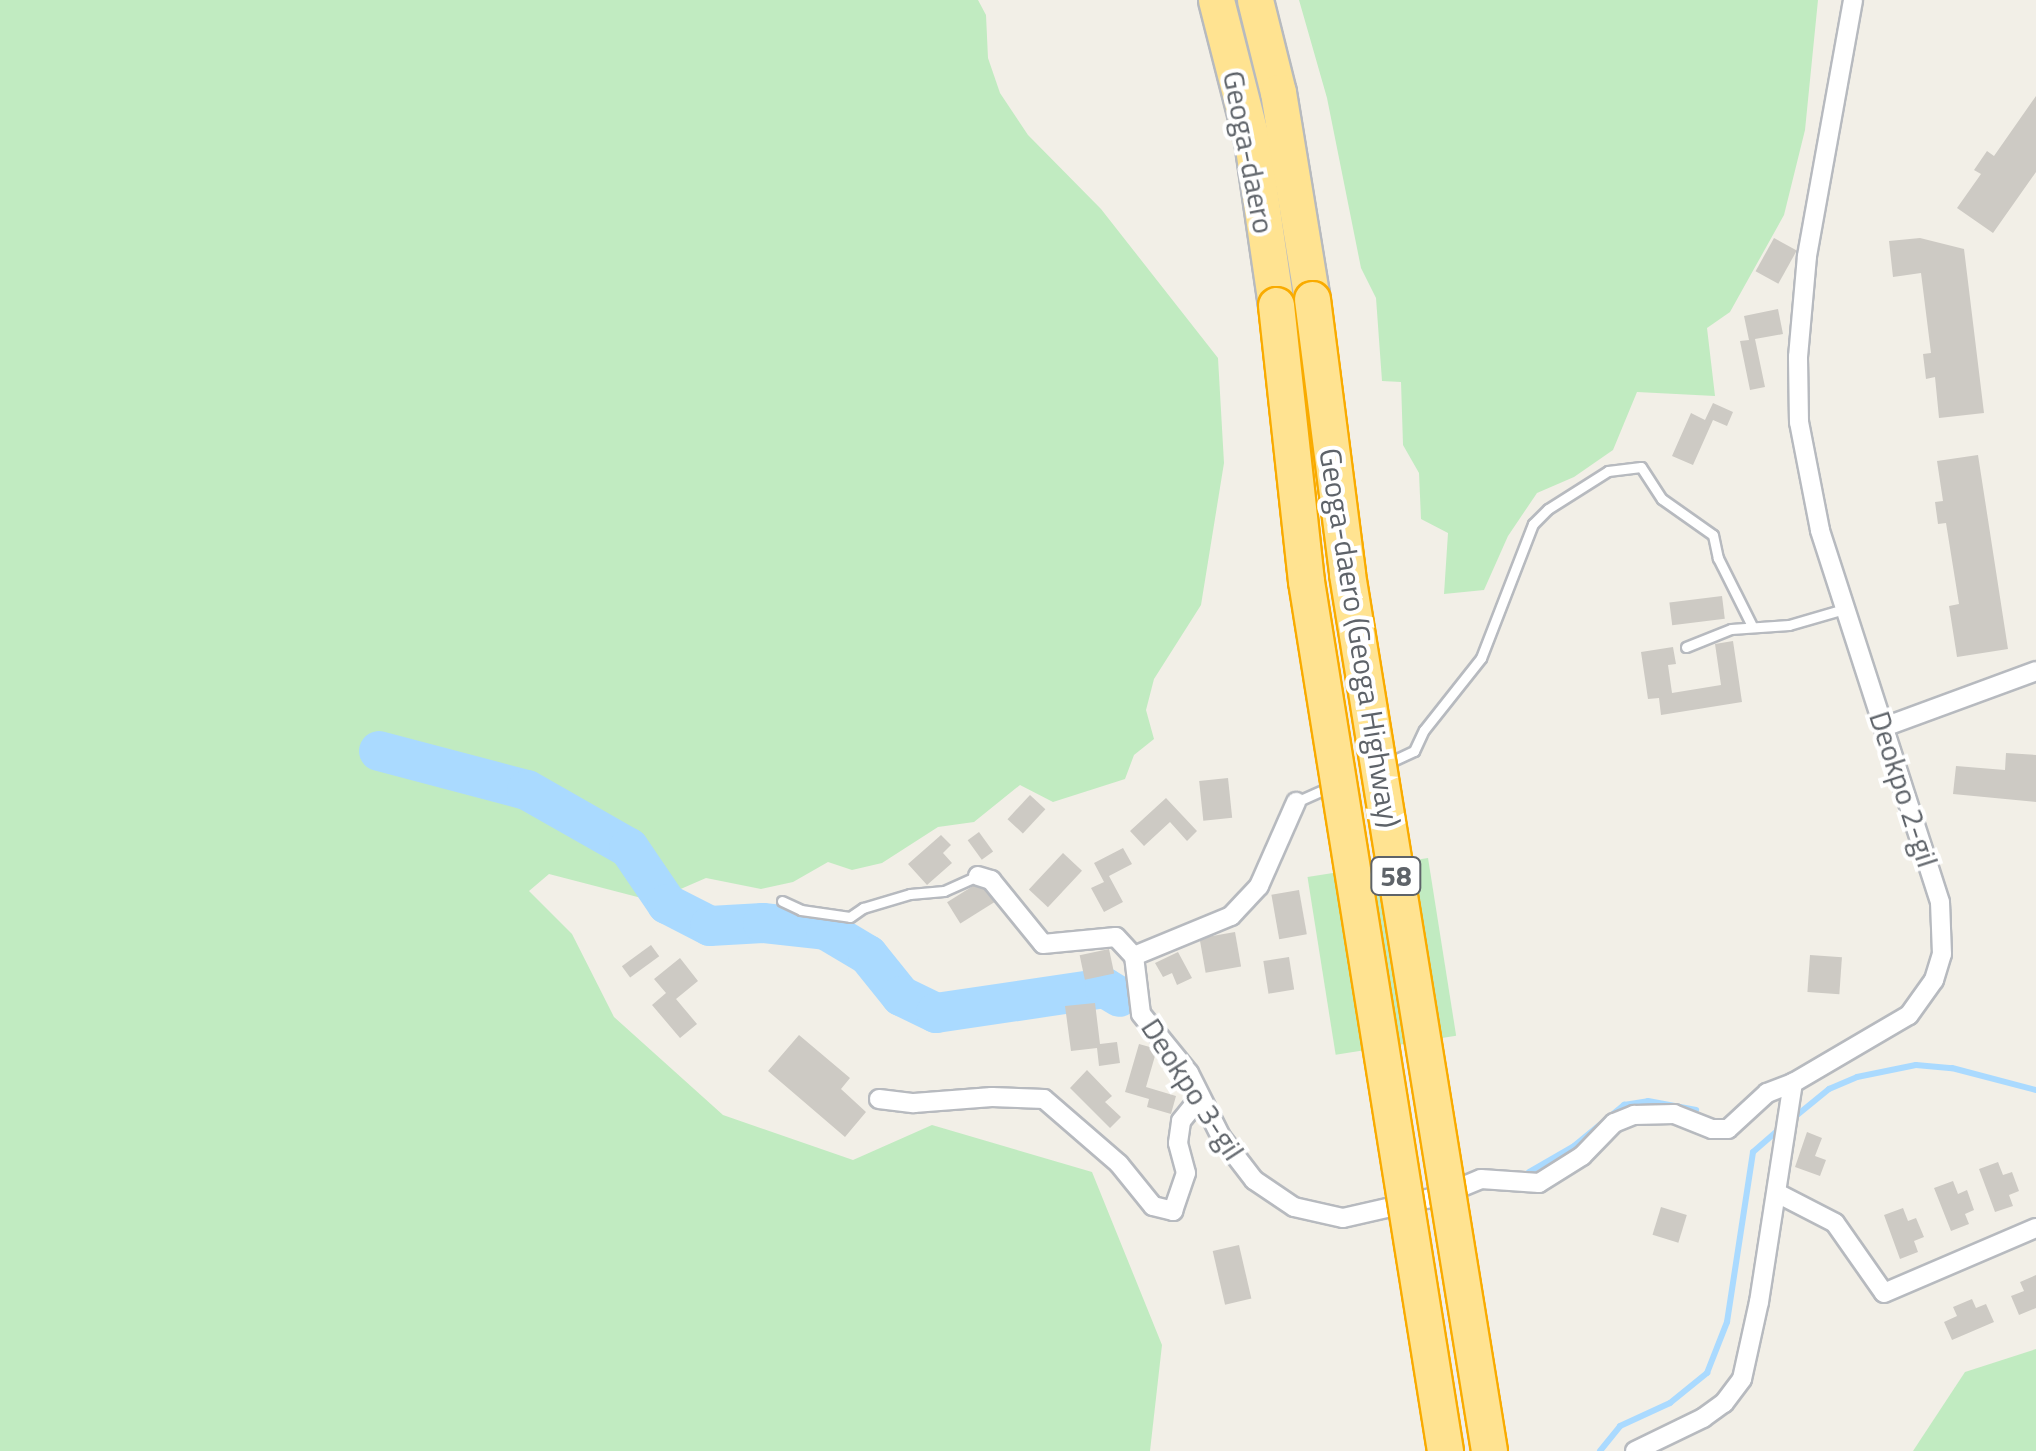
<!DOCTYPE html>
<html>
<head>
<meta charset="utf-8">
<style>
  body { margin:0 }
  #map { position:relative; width:2036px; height:1451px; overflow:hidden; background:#f2efe7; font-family:"Titillium Web",sans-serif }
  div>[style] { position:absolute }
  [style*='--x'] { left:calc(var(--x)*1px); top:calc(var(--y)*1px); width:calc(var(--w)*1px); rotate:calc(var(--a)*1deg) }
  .green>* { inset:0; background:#c1ebc1; transform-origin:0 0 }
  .stream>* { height:6px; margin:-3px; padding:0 3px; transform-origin:3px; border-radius:3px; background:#aadaff }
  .river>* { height:40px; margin:-20px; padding:0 20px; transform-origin:20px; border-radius:20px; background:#aadaff }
  .building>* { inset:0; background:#cdcac4; transform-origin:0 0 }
  .roads { filter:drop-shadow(2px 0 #b7babf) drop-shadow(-2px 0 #b7babf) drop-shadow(0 2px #b7babf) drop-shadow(0 -2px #b7babf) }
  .lane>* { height:9px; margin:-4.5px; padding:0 4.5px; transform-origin:4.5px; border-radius:4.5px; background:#fff }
  .street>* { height:18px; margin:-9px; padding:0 9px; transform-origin:9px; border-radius:9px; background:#fff }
  .highway>* { height:35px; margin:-17.5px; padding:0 17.5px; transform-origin:17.5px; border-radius:17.5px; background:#ffe391 }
  .bridges { filter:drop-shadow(2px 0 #f9ab00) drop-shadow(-2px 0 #f9ab00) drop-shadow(0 2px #f9ab00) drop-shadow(0 -2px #f9ab00) }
  .highway-bridge>* { height:35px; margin:-17.5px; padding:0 17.5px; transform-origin:17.5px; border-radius:17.5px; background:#ffe391 }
  span { translate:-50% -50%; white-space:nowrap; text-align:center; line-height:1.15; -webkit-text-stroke:8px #fff; paint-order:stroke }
  .shield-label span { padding:2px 8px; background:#fff; border:2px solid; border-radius:8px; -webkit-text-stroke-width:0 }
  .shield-label { font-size:28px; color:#5e6369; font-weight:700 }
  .street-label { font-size:30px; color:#5e6369 }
</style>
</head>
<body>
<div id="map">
  <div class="green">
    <i style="clip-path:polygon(0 0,978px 0,986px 15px,988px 58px,1000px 93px,1028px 135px,1101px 209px,1218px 358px,1224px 463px,1201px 605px,1154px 679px,1146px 710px,1154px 739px,1134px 755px,1125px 779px,1053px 802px,1020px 785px,974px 822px,938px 827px,882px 863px,852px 870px,828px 862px,793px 882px,761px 889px,706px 878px,653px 901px,549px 874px,529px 891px,572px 934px,614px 1017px,723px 1115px,853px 1160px,932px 1125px,1092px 1172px,1162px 1345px,1150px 1451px,0 1451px)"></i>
    <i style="clip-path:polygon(1299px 0,1818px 0,1805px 130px,1784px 215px,1730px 312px,1707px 328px,1715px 396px,1637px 392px,1613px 450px,1574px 477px,1537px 493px,1508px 536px,1484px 590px,1444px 594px,1448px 533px,1421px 519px,1419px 473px,1403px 445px,1401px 382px,1382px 381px,1376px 298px,1361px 268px,1327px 98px)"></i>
    <i style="left:1428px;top:858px;width:180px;height:122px;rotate:81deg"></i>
    <i style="clip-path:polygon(2036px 1349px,2036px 1451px,1913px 1451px,1965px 1372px)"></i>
  </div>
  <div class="stream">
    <i style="--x:1791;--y:1120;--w:49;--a:-39.2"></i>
    <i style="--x:1829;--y:1089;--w:30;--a:-23"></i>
    <i style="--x:1857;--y:1077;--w:60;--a:-11.5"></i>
    <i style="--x:1916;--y:1065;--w:36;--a:5"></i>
    <i style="--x:1952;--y:1068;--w:87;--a:14.7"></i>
    <i style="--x:1529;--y:1172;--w:52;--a:-30"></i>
    <i style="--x:1574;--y:1146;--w:65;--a:-39.4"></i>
    <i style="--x:1624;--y:1105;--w:24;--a:-9"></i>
    <i style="--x:1648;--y:1101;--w:49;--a:10.6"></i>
    <i style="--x:1600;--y:1451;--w:32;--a:-51"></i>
    <i style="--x:1620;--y:1426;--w:55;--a:-24.7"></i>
    <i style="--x:1670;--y:1403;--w:48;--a:-39"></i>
    <i style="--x:1707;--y:1373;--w:55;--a:-68.6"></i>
    <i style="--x:1727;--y:1322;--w:172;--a:-81.3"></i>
    <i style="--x:1753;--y:1152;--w:37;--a:-41"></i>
  </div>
  <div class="river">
    <i style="--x:379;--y:751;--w:153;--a:14.8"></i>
    <i style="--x:527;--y:790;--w:117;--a:29.6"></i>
    <i style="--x:629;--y:848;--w:68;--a:55.8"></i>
    <i style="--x:667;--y:904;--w:48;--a:27.1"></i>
    <i style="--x:710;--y:926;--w:53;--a:-3.2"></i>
    <i style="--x:763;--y:923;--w:63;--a:6.3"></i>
    <i style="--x:826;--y:930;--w:49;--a:30.8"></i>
    <i style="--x:868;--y:955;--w:53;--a:51.2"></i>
    <i style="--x:901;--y:996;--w:39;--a:26"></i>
    <i style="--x:936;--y:1013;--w:171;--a:-8.4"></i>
    <i style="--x:1105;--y:988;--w:17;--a:31"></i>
  </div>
  <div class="building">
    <i style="clip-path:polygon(2036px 96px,2036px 172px,1993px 233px,1957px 208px,1981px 174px,1974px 170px,1987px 151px,1994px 156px)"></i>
    <i style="left:1774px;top:238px;width:26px;height:38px;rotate:29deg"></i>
    <i style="clip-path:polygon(1920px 238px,1964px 249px,1984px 413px,1939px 418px,1935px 377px,1926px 379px,1923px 354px,1931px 353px,1921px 273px,1893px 277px,1889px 241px)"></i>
    <i style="clip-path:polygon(1778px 309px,1783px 334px,1755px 339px,1765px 387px,1750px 390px,1740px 341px,1749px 340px,1744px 316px)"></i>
    <i style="clip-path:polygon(1713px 403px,1733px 412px,1727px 426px,1713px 420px,1693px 465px,1672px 456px,1691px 413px,1705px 420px)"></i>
    <i style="clip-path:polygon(1978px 455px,2008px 649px,1957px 657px,1949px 606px,1959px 604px,1946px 523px,1938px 524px,1935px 502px,1943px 501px,1937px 461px)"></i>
    <i style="left:1722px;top:596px;width:23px;height:53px;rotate:83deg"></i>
    <i style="clip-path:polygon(1733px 641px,1742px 702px,1661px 715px,1659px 698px,1648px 699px,1641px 652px,1673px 647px,1676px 664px,1668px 665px,1672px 693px,1721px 685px,1715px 644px)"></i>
    <i style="clip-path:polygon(2006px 753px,2036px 755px,2036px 802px,1953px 794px,1956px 766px,2005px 770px)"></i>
    <i style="left:1228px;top:778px;width:40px;height:29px;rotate:84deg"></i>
    <i style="left:1030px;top:795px;width:21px;height:33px;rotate:43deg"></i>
    <i style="clip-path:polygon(1166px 798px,1197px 831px,1187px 841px,1170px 822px,1144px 846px,1130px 831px)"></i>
    <i style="left:979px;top:832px;width:24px;height:14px;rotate:54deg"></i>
    <i style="clip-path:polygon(941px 835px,951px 845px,943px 853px,952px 863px,927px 885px,908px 864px)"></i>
    <i style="clip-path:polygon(1123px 848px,1132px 864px,1109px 876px,1123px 902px,1104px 912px,1091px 888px,1104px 882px,1094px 863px)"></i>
    <i style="left:1063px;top:853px;width:26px;height:50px;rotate:43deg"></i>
    <i style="left:981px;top:881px;width:25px;height:40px;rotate:58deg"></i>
    <i style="left:1299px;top:890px;width:45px;height:28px;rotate:80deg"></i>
    <i style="left:1235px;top:932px;width:35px;height:36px;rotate:80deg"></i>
    <i style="left:651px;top:945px;width:14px;height:36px;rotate:54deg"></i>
    <i style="left:1109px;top:949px;width:25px;height:30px;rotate:78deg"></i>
    <i style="clip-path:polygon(1178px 952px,1192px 978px,1177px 985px,1172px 973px,1163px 977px,1155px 963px)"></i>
    <i style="left:1810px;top:955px;width:32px;height:37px;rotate:4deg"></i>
    <i style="left:1289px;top:957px;width:33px;height:26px;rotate:81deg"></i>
    <i style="clip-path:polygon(680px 958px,698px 981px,676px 999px,697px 1024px,680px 1038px,652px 1005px,666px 993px,654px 979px)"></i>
    <i style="clip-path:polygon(1095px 1003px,1100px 1044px,1117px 1042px,1120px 1063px,1099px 1066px,1097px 1048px,1071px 1051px,1065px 1006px)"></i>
    <i style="clip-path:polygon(799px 1035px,850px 1078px,841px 1089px,866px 1112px,845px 1137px,768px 1071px)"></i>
    <i style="clip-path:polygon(1139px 1044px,1157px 1049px,1146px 1087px,1176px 1096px,1171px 1114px,1147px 1107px,1149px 1099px,1125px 1092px)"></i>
    <i style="clip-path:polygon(1087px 1070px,1112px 1096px,1105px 1102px,1121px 1117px,1110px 1128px,1070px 1088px)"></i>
    <i style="clip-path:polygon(1807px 1132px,1822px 1138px,1815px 1156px,1826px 1160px,1820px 1176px,1795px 1167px)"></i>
    <i style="clip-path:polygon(1998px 1162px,2003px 1175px,2012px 1172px,2019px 1191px,2009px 1195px,2013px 1206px,1995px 1212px,1979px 1169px)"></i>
    <i style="clip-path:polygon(1953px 1181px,1958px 1194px,1967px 1190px,1974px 1210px,1965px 1214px,1969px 1224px,1951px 1231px,1934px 1188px)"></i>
    <i style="left:1661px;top:1207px;width:27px;height:29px;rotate:17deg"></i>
    <i style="clip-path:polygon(1903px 1208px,1908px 1221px,1916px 1218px,1924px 1237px,1914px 1241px,1918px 1252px,1900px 1259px,1884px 1215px)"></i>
    <i style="left:1239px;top:1245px;width:55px;height:27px;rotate:77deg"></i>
    <i style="clip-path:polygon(2036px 1275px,2036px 1308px,2019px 1315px,2011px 1296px,2024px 1291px,2020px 1282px)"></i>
    <i style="clip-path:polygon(1972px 1299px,1976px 1308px,1986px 1304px,1994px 1322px,1952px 1340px,1944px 1322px,1957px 1316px,1953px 1307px)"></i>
  </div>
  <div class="roads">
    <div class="lane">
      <i style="--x:1686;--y:647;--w:48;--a:-21.8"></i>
      <i style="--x:1731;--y:629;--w:58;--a:-3.9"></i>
      <i style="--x:1789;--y:625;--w:57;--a:-16.2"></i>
      <i style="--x:1386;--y:764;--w:31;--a:-25"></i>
      <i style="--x:1414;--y:751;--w:23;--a:-65"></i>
      <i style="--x:1424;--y:730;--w:92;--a:-51.6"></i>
      <i style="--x:1481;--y:658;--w:144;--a:-68.8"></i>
      <i style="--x:1533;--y:524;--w:21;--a:-45"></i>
      <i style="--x:1548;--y:509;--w:71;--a:-32.3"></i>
      <i style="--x:1608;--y:471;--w:33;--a:-7"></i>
      <i style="--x:1641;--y:467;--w:38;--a:57"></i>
      <i style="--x:1662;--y:499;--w:62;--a:35.2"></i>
      <i style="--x:1713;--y:535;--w:24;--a:78"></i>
      <i style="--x:1718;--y:558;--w:76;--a:63.4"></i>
      <i style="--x:1296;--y:802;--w:37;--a:-24"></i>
      <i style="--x:782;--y:901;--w:21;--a:25"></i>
      <i style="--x:801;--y:910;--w:49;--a:8.1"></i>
      <i style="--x:850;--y:917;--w:16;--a:-35"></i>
      <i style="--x:863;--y:908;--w:49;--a:-16.6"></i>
      <i style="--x:910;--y:894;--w:34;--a:-5"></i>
      <i style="--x:944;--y:891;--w:37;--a:-24"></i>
    </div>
    <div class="street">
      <i style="--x:1884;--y:727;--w:162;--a:-20.2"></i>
      <i style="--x:978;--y:876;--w:14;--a:17"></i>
      <i style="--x:991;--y:880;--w:82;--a:50.9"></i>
      <i style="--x:1043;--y:944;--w:73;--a:-5.5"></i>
      <i style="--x:1116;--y:937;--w:26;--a:47"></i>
      <i style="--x:1134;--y:956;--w:58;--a:83.1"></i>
      <i style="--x:1141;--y:1014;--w:76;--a:50.9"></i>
      <i style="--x:1189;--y:1073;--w:72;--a:63.4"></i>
      <i style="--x:1221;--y:1137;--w:54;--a:52.5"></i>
      <i style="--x:1254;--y:1180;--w:48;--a:34"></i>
      <i style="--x:1294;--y:1207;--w:50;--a:12.7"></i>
      <i style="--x:1343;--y:1218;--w:99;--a:-12.8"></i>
      <i style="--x:1440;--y:1196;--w:44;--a:-22.5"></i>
      <i style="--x:1481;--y:1179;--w:58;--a:3.9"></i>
      <i style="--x:1539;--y:1183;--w:51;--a:-32.1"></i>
      <i style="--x:1582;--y:1156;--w:46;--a:-45.9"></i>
      <i style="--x:1614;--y:1123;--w:22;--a:-22"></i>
      <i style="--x:1634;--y:1115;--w:40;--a:-1.4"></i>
      <i style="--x:1674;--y:1114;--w:41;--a:21.5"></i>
      <i style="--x:1712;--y:1129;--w:16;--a:0"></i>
      <i style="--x:1728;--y:1129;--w:53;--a:-42.7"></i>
      <i style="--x:1767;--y:1093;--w:28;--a:-21"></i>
      <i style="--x:1134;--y:956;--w:105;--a:-22.4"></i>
      <i style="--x:1231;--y:916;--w:41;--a:-47"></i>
      <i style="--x:1259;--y:886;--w:92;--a:-66.2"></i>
      <i style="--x:879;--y:1099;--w:35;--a:7"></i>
      <i style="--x:914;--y:1103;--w:78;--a:-4.4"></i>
      <i style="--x:992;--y:1097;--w:52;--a:2.2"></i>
      <i style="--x:1044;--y:1099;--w:99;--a:40.9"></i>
      <i style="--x:1119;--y:1164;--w:54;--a:51"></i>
      <i style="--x:1153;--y:1206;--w:21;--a:14"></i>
      <i style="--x:1173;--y:1211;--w:40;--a:-71.1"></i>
      <i style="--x:1186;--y:1173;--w:31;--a:-105"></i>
      <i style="--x:1178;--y:1143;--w:22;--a:-82"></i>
      <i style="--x:1181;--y:1121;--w:28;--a:-51"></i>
      <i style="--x:1777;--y:1193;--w:65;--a:27.3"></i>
      <i style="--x:1835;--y:1223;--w:85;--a:55"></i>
      <i style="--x:1884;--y:1293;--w:165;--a:-23.2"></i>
      <i style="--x:1635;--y:1451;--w:76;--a:-25.9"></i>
      <i style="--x:1703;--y:1418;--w:26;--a:-36"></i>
      <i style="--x:1724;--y:1403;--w:30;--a:-53"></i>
      <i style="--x:1742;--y:1379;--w:79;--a:-77.6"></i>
      <i style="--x:1759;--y:1302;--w:222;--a:-81.2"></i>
      <i style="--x:1793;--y:1083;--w:134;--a:-30.4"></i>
      <i style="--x:1909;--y:1015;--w:43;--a:-54.5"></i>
      <i style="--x:1934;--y:980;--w:27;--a:-73"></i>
      <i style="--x:1942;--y:954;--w:52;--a:-92.2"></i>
      <i style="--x:1940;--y:902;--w:391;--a:-107.9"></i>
      <i style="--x:1820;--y:530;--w:110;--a:-101"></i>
      <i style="--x:1799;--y:422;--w:65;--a:-90.9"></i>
      <i style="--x:1798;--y:357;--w:101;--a:-84.9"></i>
      <i style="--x:1807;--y:256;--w:260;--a:-79.8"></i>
    </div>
    <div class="highway">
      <i style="--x:1216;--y:0;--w:146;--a:75.7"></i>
      <i style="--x:1252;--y:141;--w:166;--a:81.7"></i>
      <i style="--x:1255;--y:0;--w:95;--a:76"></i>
      <i style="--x:1278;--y:92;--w:210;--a:80.7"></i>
    </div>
  </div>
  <div class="bridges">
    <div class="highway-bridge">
      <i style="--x:1312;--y:299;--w:277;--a:82.7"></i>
      <i style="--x:1347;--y:574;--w:888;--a:80.8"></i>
      <i style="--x:1276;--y:305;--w:278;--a:83.8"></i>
      <i style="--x:1306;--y:581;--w:881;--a:80.92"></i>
    </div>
  </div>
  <div class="shield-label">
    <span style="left:1396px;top:876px">58</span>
  </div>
  <div class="street-label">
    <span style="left:1249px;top:152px;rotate:79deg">Geoga-daero</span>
    <span style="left:1360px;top:638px;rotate:81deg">Geoga-daero (Geoga Highway)</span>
    <span style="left:1904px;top:789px;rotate:72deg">Deokpo 2-gil</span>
    <span style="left:1193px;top:1089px;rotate:57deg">Deokpo 3-gil</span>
  </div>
</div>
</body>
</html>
